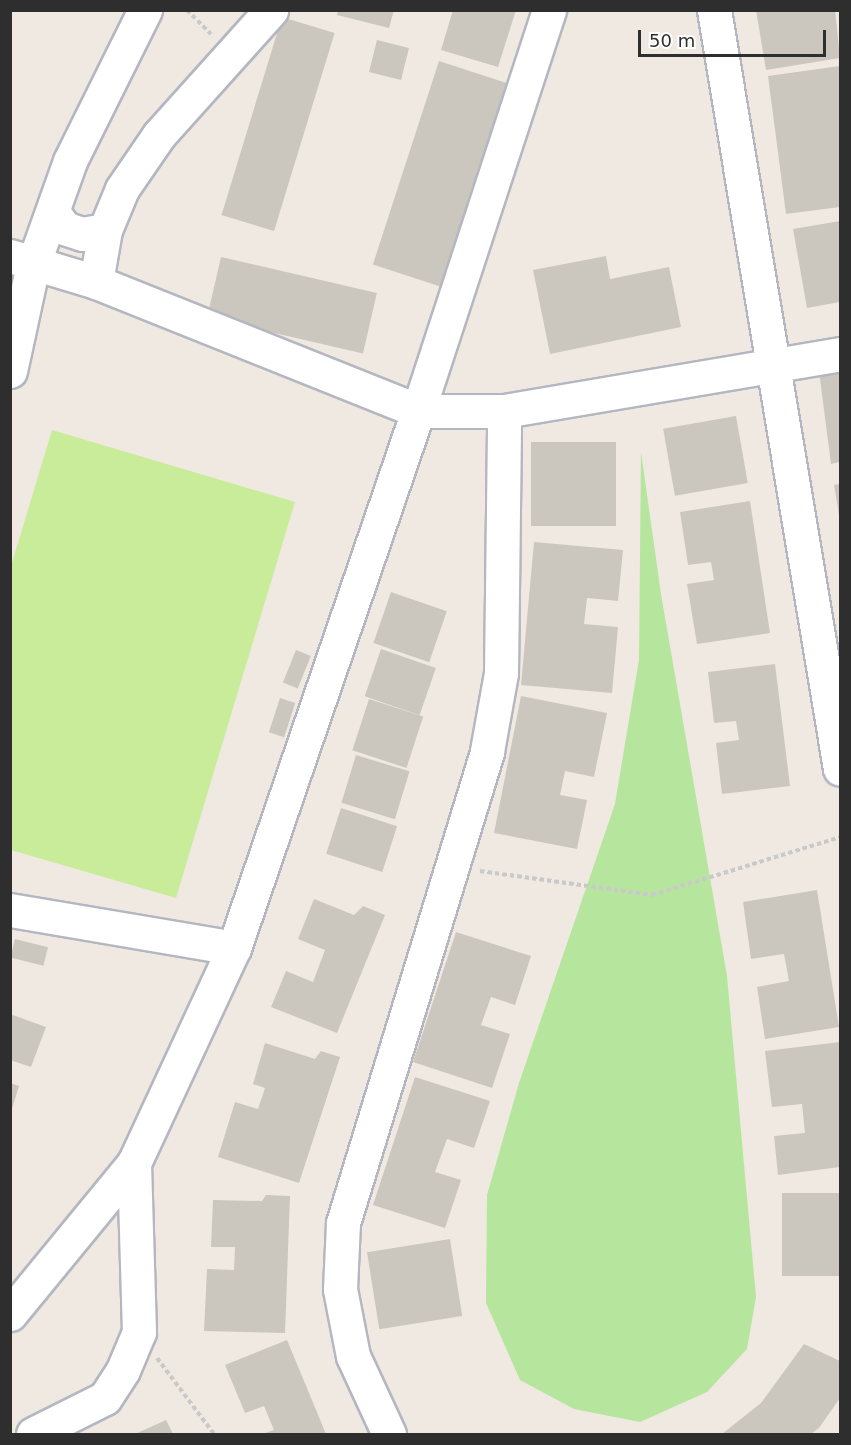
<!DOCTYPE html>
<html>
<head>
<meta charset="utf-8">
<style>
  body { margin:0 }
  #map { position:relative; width:851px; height:1445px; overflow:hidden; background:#efe9e1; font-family:"DejaVu Sans",sans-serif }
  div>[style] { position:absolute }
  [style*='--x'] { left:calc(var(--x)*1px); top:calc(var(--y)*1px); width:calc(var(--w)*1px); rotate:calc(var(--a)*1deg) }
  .green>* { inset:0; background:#b6e59e }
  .pitch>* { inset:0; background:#c9ec9a }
  .building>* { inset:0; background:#cbc7bf; transform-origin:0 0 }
  .path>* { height:4px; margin-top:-2px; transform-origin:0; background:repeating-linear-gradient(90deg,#c9c9c9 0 4.5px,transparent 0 7.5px) }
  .roads { filter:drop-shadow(2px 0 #b4b7c1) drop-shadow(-2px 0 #b4b7c1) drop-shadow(0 2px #b4b7c1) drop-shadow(0 -2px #b4b7c1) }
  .minor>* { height:33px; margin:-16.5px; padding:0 16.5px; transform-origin:16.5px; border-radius:16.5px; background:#fff }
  span { translate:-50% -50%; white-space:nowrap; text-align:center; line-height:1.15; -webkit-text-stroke:4.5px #fff; paint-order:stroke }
  .frame { position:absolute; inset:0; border:12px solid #2e2e2e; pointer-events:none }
  .scale { position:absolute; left:638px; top:30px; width:188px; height:27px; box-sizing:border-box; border:3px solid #2e2e2e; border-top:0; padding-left:8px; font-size:18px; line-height:21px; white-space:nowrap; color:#2e2e2e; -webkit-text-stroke:4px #fff; paint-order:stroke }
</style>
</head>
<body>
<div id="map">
  <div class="green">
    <i style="clip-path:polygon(641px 452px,661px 594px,727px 976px,756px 1297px,747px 1349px,707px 1392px,640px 1422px,574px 1409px,520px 1380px,486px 1303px,487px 1195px,519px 1083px,615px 804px,639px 660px)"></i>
  </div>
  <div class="pitch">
    <i style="clip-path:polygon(52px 430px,295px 502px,176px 898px,11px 850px,11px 566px)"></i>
  </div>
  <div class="building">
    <i style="clip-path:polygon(338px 10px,394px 10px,389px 28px,337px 15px)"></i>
    <i style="clip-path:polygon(453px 10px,516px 10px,498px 67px,441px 50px)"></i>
    <i style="clip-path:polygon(756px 10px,835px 10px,840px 58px,766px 70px)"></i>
    <i style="left:282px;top:17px;width:55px;height:207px;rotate:17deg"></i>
    <i style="left:377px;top:40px;width:33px;height:33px;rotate:14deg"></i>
    <i style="left:439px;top:61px;width:71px;height:214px;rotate:18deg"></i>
    <i style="clip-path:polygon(840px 66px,840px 207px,786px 214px,768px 76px)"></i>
    <i style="clip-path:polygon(840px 221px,840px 302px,807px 308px,793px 229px)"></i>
    <i style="clip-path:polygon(606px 256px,610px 279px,669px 267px,681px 327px,550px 354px,533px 270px)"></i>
    <i style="left:221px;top:257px;width:160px;height:62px;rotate:13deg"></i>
    <i style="clip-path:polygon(840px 368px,840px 462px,831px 464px,819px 371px)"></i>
    <i style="left:736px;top:416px;width:68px;height:74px;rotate:80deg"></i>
    <i style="left:531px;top:442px;width:85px;height:84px"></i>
    <i style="clip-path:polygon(840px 484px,840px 515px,839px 515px,834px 485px)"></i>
    <i style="clip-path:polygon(750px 501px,770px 633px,697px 644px,687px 584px,714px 580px,711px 562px,688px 565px,680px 512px)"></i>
    <i style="clip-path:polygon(534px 542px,623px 550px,618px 601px,587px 598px,584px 624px,618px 627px,612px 693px,521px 685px)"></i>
    <i style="left:391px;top:592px;width:59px;height:54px;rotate:19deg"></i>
    <i style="left:381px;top:649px;width:58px;height:50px;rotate:19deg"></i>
    <i style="left:296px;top:650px;width:16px;height:35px;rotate:22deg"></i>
    <i style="clip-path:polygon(775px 664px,790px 786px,722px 794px,716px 743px,739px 740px,736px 721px,714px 723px,708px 672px)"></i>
    <i style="clip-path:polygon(521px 696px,607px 713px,594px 777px,565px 771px,560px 795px,587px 800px,577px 849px,494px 833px)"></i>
    <i style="left:280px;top:698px;width:16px;height:36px;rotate:18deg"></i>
    <i style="left:369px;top:699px;width:57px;height:54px;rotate:18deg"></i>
    <i style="left:356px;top:755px;width:56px;height:50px;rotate:17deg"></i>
    <i style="left:341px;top:808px;width:59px;height:48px;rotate:18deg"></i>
    <i style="clip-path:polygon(817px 890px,839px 1027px,765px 1039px,757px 987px,789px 981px,784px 954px,751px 959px,743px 902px)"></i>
    <i style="clip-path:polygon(314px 899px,354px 915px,363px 906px,385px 915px,337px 1033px,271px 1007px,286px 971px,313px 982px,325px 950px,298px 939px)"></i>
    <i style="clip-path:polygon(456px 932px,531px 956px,515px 1005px,491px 997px,481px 1025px,510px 1034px,492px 1088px,413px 1062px)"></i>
    <i style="left:15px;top:939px;width:34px;height:19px;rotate:14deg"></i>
    <i style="clip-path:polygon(10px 1014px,46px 1027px,31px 1067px,10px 1060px)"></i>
    <i style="clip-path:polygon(840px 1042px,840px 1167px,778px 1175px,774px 1136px,805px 1133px,802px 1104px,772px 1107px,765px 1051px)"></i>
    <i style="clip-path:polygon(265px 1043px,315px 1059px,321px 1051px,340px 1057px,299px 1183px,218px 1157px,235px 1102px,258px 1109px,265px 1088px,253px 1084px)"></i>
    <i style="clip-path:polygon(415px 1077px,490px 1101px,474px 1148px,447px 1139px,435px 1172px,461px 1180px,445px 1228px,373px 1205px)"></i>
    <i style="clip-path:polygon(10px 1083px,19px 1086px,11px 1112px,10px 1112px)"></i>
    <i style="left:840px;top:1193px;width:83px;height:58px;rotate:90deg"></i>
    <i style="clip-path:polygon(266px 1195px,290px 1196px,285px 1333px,204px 1331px,207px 1269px,234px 1270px,235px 1247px,211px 1247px,213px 1200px,262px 1201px)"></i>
    <i style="left:450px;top:1239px;width:78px;height:84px;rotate:81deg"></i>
    <i style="clip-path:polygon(287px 1340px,326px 1434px,262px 1434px,274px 1430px,264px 1406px,245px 1413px,225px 1365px)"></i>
    <i style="clip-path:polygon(804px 1344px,840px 1361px,840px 1398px,819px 1428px,811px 1434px,722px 1434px,761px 1403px)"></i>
    <i style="clip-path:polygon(166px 1420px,173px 1434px,135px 1434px)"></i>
  </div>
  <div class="path">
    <i style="--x:187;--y:10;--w:34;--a:45"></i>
    <i style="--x:480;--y:871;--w:174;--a:7.9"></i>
    <i style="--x:652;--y:895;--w:197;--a:-17.1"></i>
    <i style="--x:157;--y:1358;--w:95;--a:53.1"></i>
  </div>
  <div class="roads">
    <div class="minor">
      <i style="--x:714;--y:10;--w:769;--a:80.57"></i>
      <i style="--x:53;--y:212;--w:19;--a:55"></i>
      <i style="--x:64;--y:228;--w:19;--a:18"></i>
      <i style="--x:82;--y:234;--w:23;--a:-10"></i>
      <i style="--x:10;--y:256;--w:90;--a:16.8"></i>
      <i style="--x:96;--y:282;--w:347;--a:21.8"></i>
      <i style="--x:418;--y:411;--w:86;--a:0"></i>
      <i style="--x:504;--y:411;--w:341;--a:-9.6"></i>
      <i style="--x:96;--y:282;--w:53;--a:-80.2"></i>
      <i style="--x:105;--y:230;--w:44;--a:-67.5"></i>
      <i style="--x:122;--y:189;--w:65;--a:-55.6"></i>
      <i style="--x:159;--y:135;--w:168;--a:-48.1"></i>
      <i style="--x:10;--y:371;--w:108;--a:-77.8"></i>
      <i style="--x:33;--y:265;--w:110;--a:-70.4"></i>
      <i style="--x:70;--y:161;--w:169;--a:-63.6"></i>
      <i style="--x:10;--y:910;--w:227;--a:9.6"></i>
      <i style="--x:10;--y:1314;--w:195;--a:-50.6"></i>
      <i style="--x:134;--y:1163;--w:237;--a:-65.1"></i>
      <i style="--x:234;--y:948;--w:568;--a:-71.09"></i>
      <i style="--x:418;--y:411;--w:422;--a:-71.9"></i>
      <i style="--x:33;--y:1434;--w:80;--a:-26.6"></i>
      <i style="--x:105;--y:1398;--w:33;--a:-57"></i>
      <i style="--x:123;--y:1370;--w:41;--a:-67.2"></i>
      <i style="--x:139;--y:1332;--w:169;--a:-91.7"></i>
      <i style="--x:389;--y:1434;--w:86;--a:-114.8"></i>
      <i style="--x:353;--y:1356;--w:68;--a:-101"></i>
      <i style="--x:340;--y:1289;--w:66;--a:-87.4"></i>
      <i style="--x:343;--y:1223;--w:493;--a:-73"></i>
      <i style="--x:487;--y:751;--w:79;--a:-79.8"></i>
      <i style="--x:501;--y:673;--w:262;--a:-89.3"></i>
    </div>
  </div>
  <div class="frame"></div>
  <div class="scale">50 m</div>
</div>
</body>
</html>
